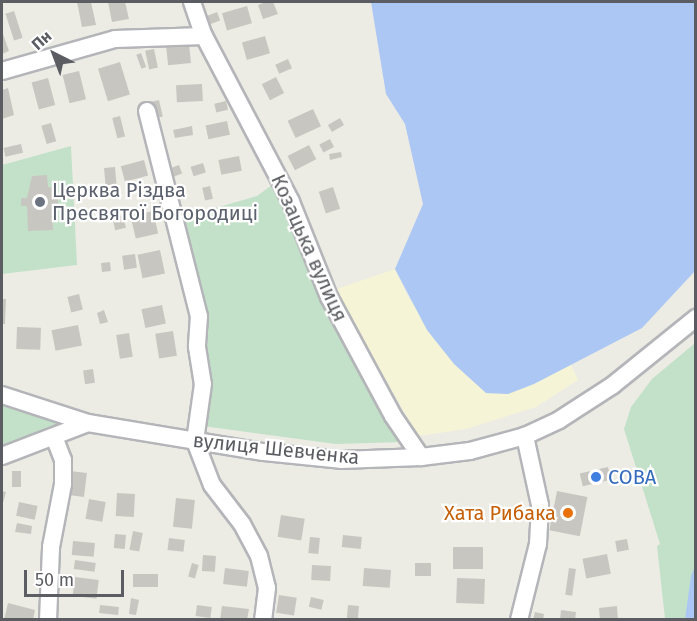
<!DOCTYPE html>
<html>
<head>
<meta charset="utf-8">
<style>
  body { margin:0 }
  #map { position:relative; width:697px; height:621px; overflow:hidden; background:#ecece4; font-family:"Fira Sans",sans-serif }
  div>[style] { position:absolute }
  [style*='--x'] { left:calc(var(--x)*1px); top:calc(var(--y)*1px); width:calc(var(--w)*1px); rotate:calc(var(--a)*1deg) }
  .green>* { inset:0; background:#c3e1c9 }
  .sand>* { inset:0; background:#f5f4d6 }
  .water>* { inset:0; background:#acc7f4 }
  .building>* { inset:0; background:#c8c6c0; transform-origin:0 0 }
  .roads { filter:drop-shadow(2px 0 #b4b5b9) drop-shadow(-2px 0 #b4b5b9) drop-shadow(0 2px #b4b5b9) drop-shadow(0 -2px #b4b5b9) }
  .minor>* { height:16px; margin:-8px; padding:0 8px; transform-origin:8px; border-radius:8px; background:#fff }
  .dots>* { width:16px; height:16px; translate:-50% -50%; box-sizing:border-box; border:3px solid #fff; border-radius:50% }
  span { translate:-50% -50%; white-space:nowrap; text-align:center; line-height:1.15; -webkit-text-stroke:4.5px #fff; paint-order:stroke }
  .worship-label { font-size:20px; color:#5b616d }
  .left { translate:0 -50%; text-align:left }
  .street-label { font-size:20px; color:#5c5d62 }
  .shop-label { font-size:20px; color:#366cbe }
  .food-label { font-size:20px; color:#c56008 }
  .right { translate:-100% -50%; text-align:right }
  .frame { position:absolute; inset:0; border:3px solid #5c5d62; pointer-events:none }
  .north { position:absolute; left:24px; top:24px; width:60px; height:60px; -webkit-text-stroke:4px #fff; paint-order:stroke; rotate:318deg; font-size:16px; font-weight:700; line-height:24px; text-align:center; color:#5c5d62 }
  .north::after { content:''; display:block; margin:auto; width:21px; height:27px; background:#5c5d62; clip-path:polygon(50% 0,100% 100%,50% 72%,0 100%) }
  .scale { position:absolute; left:24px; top:570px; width:100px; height:27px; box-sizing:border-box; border:3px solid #5c5d62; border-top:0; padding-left:8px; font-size:18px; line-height:21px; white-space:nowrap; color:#5c5d62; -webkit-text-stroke:4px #fff; paint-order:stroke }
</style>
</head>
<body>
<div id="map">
  <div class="green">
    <i style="clip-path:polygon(71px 146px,77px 265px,2px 274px,2px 165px)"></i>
    <i style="clip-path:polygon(276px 182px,404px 442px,336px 444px,203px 426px,192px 329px,171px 221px,257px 196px)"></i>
    <i style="clip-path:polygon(695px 343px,696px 566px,685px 619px,665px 619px,657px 546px,660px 544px,624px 429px,631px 407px,652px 379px)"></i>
    <i style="clip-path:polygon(2px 402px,68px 425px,2px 449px)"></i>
  </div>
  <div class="sand">
    <i style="clip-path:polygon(395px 269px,409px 299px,486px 393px,508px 394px,571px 365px,578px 380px,536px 407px,466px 429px,418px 436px,334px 290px)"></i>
  </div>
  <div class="water">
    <i style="clip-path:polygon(371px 2px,695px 2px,695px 271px,642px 328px,534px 384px,508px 394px,486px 393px,454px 364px,427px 330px,395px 269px,423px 204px,405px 124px,386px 94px)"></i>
    <i style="clip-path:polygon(695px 566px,695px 619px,685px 619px,691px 576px)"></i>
  </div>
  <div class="building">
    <i style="clip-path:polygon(77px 2px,91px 2px,96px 25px,82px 27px)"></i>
    <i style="clip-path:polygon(108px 2px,125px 2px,129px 19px,112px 22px)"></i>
    <i style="clip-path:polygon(266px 2px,273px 2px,278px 14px,263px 19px,258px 5px)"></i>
    <i style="left:247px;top:6px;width:18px;height:26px;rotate:74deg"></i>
    <i style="left:14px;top:11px;width:28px;height:9px;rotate:72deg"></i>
    <i style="left:217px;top:12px;width:9px;height:13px;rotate:69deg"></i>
    <i style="clip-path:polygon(2px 31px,9px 51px,2px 54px)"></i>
    <i style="left:265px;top:36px;width:18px;height:24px;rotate:74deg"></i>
    <i style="left:189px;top:44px;width:19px;height:23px;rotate:84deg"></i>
    <i style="left:154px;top:49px;width:19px;height:9px;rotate:78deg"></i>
    <i style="left:141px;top:53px;width:15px;height:5px;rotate:70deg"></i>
    <i style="left:288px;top:59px;width:10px;height:14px;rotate:66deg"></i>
    <i style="left:120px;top:62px;width:34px;height:23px;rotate:73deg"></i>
    <i style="left:79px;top:71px;width:29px;height:17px;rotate:76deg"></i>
    <i style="left:276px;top:77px;width:18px;height:16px;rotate:63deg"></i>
    <i style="left:48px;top:78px;width:28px;height:17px;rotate:75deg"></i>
    <i style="left:202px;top:84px;width:17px;height:26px;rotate:87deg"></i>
    <i style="clip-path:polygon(8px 88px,14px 115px,2px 119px,2px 90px)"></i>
    <i style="left:159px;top:100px;width:17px;height:8px;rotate:77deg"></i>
    <i style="left:226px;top:101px;width:9px;height:12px;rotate:77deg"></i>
    <i style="left:313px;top:109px;width:19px;height:28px;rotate:65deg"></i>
    <i style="left:120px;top:116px;width:21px;height:8px;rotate:76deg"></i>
    <i style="left:340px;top:118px;width:8px;height:14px;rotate:60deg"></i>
    <i style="left:227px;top:121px;width:14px;height:22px;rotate:78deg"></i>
    <i style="left:51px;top:123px;width:19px;height:10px;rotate:74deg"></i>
    <i style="clip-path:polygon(192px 126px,193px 135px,175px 138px,173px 130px)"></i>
    <i style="left:330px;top:139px;width:9px;height:12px;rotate:63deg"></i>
    <i style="left:21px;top:144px;width:9px;height:18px;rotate:77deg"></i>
    <i style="left:309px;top:145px;width:16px;height:24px;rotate:63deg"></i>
    <i style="clip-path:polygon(341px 152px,342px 157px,330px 160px,329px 154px)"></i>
    <i style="left:239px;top:156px;width:15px;height:21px;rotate:79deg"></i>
    <i style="left:144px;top:160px;width:16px;height:24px;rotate:75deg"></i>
    <i style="left:203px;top:163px;width:10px;height:13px;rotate:73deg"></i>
    <i style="left:179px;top:165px;width:9px;height:10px;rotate:69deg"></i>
    <i style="left:115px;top:167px;width:24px;height:11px;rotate:85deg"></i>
    <i style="clip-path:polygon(47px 175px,48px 187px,52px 187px,53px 197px,58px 196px,58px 206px,52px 206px,53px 230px,28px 231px,27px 206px,21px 206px,21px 198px,27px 198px,32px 176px)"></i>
    <i style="left:210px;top:186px;width:13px;height:8px;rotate:77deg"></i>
    <i style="left:333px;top:187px;width:23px;height:15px;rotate:72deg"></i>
    <i style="left:153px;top:211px;width:23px;height:23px;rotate:77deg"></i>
    <i style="left:123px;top:215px;width:13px;height:11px;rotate:77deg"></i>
    <i style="left:160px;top:250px;width:24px;height:23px;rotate:78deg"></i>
    <i style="left:135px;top:254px;width:14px;height:13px;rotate:82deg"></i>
    <i style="left:110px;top:262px;width:9px;height:9px;rotate:84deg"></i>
    <i style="left:79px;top:294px;width:16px;height:12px;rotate:76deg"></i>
    <i style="clip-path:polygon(2px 299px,6px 299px,5px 324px,2px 324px)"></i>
    <i style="left:162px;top:305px;width:19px;height:21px;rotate:78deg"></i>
    <i style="clip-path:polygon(104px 310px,108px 322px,100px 324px,97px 313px)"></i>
    <i style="left:78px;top:325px;width:21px;height:27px;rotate:79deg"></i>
    <i style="left:17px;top:327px;width:24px;height:22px;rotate:2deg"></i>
    <i style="left:173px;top:331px;width:25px;height:18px;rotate:81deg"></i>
    <i style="left:129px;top:333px;width:24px;height:13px;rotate:81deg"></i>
    <i style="left:93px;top:369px;width:14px;height:10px;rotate:82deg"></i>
    <i style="left:608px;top:467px;width:13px;height:29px;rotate:77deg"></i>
    <i style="left:12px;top:471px;width:9px;height:16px"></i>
    <i style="left:70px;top:471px;width:17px;height:24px;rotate:7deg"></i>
    <i style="clip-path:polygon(2px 491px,6px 492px,2px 507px)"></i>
    <i style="left:557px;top:491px;width:31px;height:40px;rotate:11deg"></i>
    <i style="left:117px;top:493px;width:18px;height:23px;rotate:3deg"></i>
    <i style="left:176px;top:498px;width:19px;height:29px;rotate:6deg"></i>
    <i style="left:89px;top:499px;width:17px;height:20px;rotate:10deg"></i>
    <i style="left:19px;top:502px;width:19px;height:14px;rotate:12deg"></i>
    <i style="left:281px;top:515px;width:24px;height:22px;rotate:9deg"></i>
    <i style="clip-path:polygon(17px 523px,32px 526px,31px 534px,15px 532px)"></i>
    <i style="left:133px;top:531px;width:10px;height:19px;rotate:11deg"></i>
    <i style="left:115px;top:534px;width:11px;height:14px;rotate:5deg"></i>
    <i style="left:343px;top:535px;width:19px;height:12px;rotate:6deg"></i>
    <i style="left:310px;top:537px;width:10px;height:16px;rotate:6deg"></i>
    <i style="left:169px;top:538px;width:16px;height:12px;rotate:7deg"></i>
    <i style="left:627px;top:539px;width:11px;height:12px;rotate:80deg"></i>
    <i style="left:73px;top:541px;width:22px;height:14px;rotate:5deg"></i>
    <i style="left:453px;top:547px;width:30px;height:22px"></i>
    <i style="left:607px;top:554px;width:20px;height:25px;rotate:79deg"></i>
    <i style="left:203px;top:555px;width:13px;height:16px;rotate:4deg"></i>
    <i style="left:75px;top:560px;width:21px;height:9px;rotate:8deg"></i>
    <i style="left:192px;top:563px;width:7px;height:14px;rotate:16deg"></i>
    <i style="left:431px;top:563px;width:13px;height:16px;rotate:90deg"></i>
    <i style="left:312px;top:565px;width:19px;height:15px;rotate:3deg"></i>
    <i style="left:225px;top:568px;width:24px;height:16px;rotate:7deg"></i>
    <i style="left:364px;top:568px;width:27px;height:18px;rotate:4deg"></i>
    <i style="left:569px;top:568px;width:7px;height:27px;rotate:8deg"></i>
    <i style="left:133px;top:574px;width:25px;height:13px"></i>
    <i style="left:75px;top:577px;width:24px;height:19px;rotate:7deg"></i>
    <i style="left:457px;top:578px;width:28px;height:25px;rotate:2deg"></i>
    <i style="left:279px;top:595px;width:18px;height:18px;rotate:9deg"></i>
    <i style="left:311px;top:597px;width:13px;height:10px;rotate:13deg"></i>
    <i style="clip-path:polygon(131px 598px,139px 600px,136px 615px,129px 614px)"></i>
    <i style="clip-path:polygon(8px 603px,35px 610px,33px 620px,4px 620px)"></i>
    <i style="left:100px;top:605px;width:19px;height:8px;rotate:6deg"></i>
    <i style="left:197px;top:605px;width:15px;height:11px;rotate:8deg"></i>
    <i style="left:348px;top:605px;width:11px;height:15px;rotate:5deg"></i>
    <i style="clip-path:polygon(222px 606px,249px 609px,247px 620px,220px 620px)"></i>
    <i style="clip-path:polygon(617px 606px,618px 620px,600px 620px,599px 608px)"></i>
    <i style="clip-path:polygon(561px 610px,576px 612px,575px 620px,560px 620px)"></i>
    <i style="clip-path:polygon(535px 612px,544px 614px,543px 620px,533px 620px)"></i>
  </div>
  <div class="roads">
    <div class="minor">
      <i style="--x:192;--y:2;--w:36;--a:71"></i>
      <i style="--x:204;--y:36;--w:187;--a:62.3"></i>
      <i style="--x:291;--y:202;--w:102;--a:68.2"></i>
      <i style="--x:329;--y:297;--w:135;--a:61.7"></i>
      <i style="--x:393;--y:416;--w:50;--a:55.7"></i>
      <i style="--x:2;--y:71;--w:117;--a:-15.8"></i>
      <i style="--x:115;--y:39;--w:89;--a:-1.9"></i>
      <i style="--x:147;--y:111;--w:211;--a:75.8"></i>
      <i style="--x:199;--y:316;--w:31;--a:94"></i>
      <i style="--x:197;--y:347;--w:37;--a:81"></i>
      <i style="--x:203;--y:384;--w:58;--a:98"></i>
      <i style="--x:195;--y:441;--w:47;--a:68.9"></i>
      <i style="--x:212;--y:485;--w:49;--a:52.4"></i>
      <i style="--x:242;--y:524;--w:36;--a:62"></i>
      <i style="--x:259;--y:556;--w:33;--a:76"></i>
      <i style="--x:267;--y:588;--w:32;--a:97"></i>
      <i style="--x:2;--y:395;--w:90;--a:18"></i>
      <i style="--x:88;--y:423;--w:178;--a:9.4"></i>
      <i style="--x:264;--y:452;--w:77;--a:5.9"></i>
      <i style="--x:341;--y:460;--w:80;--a:-2.1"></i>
      <i style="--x:421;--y:457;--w:49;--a:-7"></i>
      <i style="--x:470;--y:451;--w:57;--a:-15.3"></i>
      <i style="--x:525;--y:436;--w:38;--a:-25"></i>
      <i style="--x:559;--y:420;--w:64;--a:-32.9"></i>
      <i style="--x:613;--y:385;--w:107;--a:-38.9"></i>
      <i style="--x:2;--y:456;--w:92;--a:-21"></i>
      <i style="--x:48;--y:620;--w:73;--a:-87.6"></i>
      <i style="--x:51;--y:547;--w:64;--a:-79.2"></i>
      <i style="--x:63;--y:484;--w:24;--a:-90"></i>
      <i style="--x:63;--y:460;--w:25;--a:-111"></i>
      <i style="--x:519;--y:620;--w:78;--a:-76"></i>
      <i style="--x:538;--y:544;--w:39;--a:-87"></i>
      <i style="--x:540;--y:505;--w:71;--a:-102.3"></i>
    </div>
  </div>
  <div class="dots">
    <i style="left:40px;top:202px;background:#6b7280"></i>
    <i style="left:596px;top:477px;background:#3f7fe0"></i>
    <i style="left:568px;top:513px;background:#e8710a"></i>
  </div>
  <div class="worship-label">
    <span class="left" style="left:52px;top:202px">Церква Різдва<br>Пресвятої Богородиці</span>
  </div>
  <div class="street-label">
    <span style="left:309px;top:248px;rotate:66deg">Козацька вулиця</span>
    <span style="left:276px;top:449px;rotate:6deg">вулиця Шевченка</span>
  </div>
  <div class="shop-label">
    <span class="left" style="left:608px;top:477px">СОВА</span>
  </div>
  <div class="food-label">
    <span class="right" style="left:556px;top:513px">Хата Рибака</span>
  </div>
  <div class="frame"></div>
  <div class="north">Пн</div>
  <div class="scale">50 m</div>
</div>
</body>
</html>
